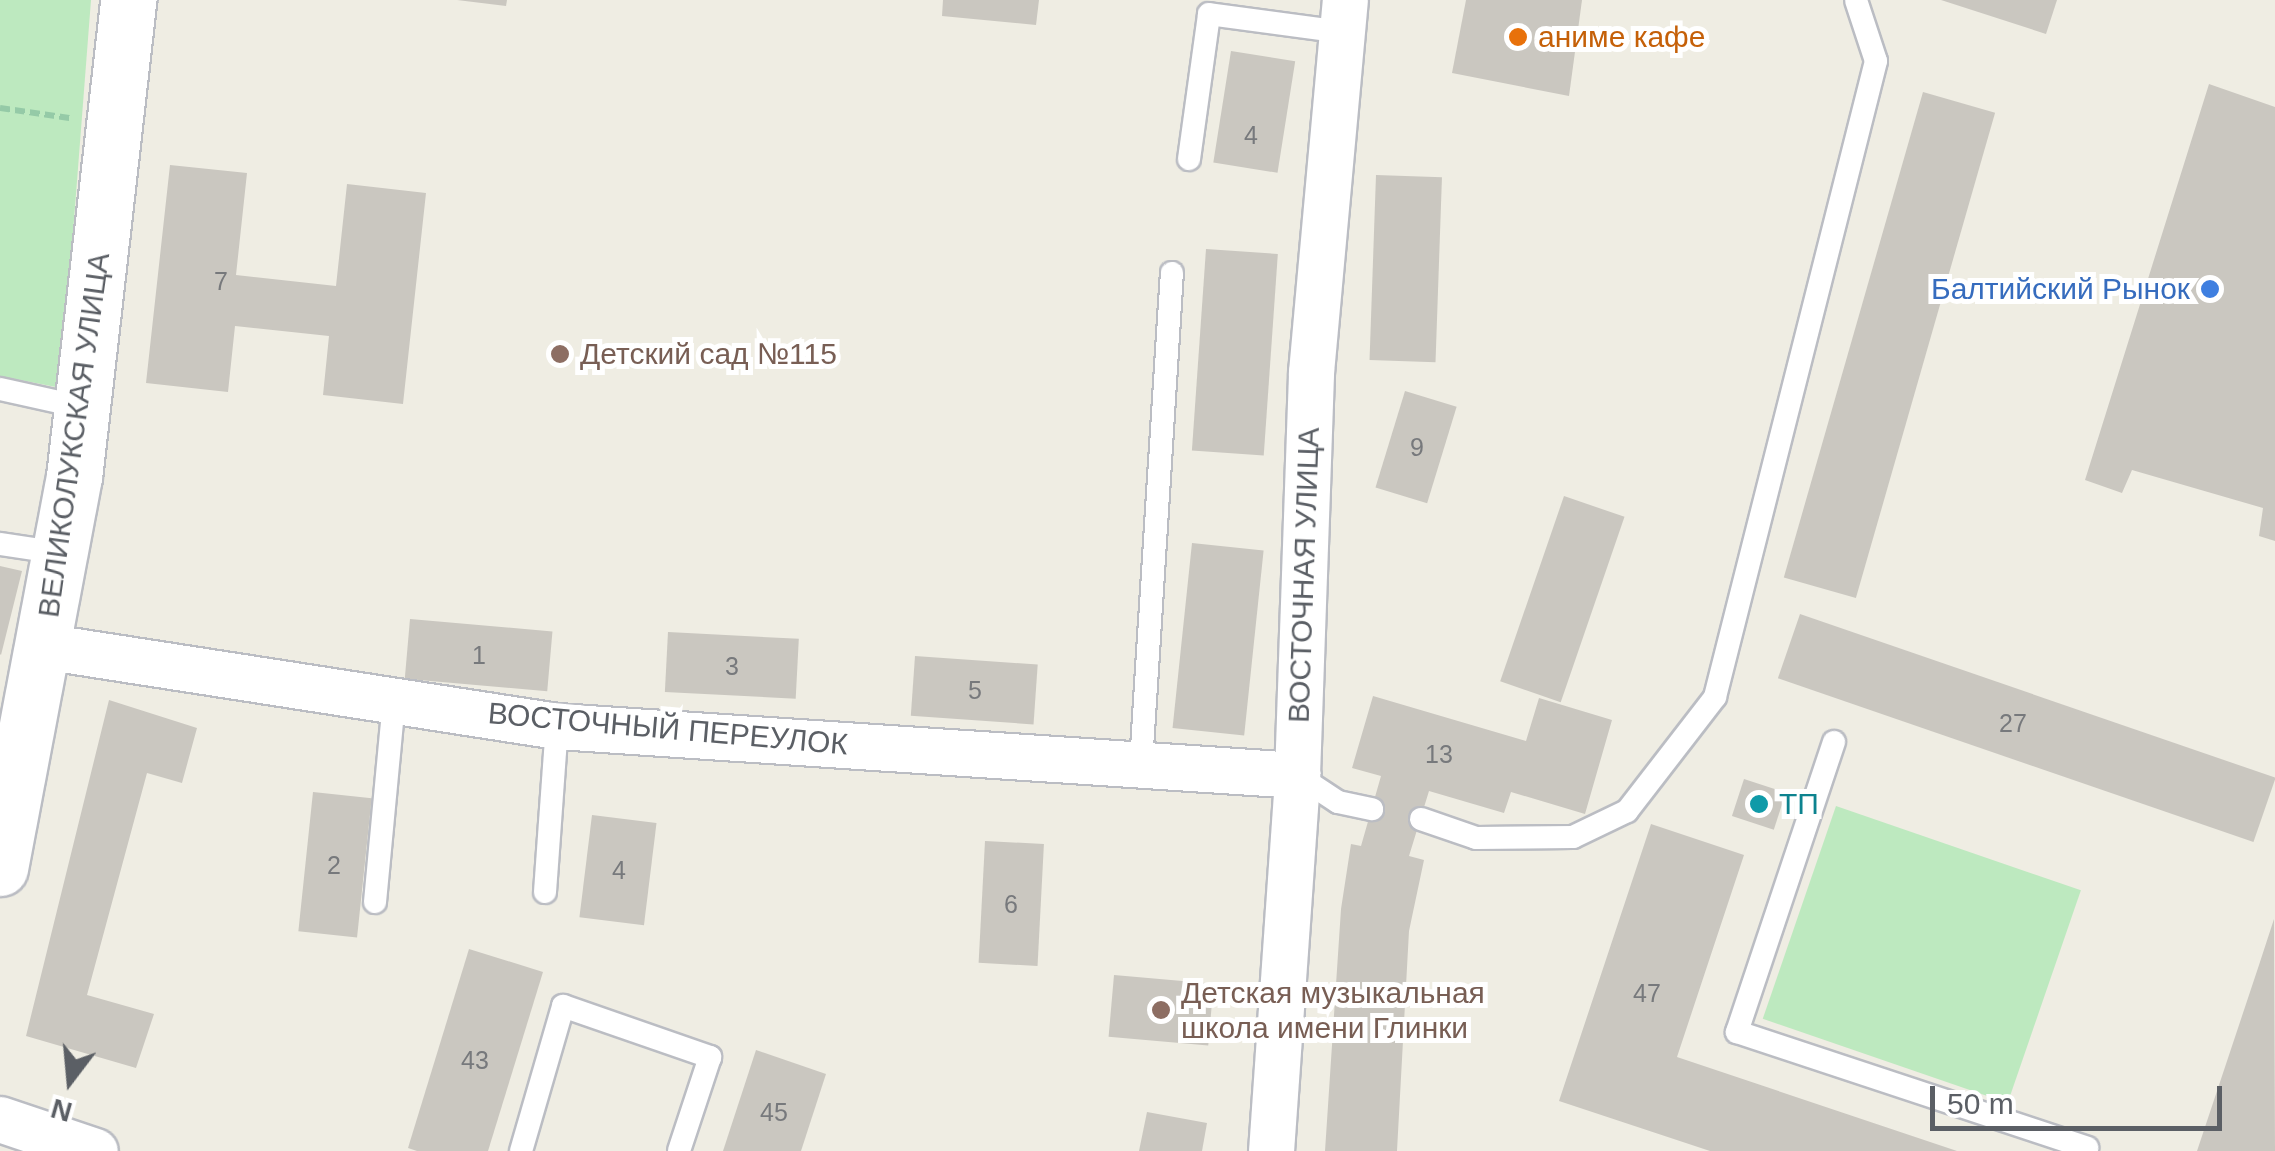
<!DOCTYPE html>
<html>
<head>
<meta charset="utf-8">
<style>
  body { margin:0 }
  #map { position:relative; width:2275px; height:1151px; overflow:hidden; background:#efede3; font-family:Arial,sans-serif }
  div>[style] { position:absolute }
  [style*='--x'] { left:calc(var(--x)*1px); top:calc(var(--y)*1px); width:calc(var(--w)*1px); rotate:calc(var(--a)*1deg) }
  .green>* { inset:0; background:#bde9bf; transform-origin:0 0 }
  .building>* { inset:0; background:#cac7c0; transform-origin:0 0 }
  .path>* { height:6px; margin-top:-3px; transform-origin:0; background:repeating-linear-gradient(90deg,#95caa7 0 10px,transparent 0 15px) }
  .roads { filter:drop-shadow(2px 0 #bbbdc3) drop-shadow(-2px 0 #bbbdc3) drop-shadow(0 2px #bbbdc3) drop-shadow(0 -2px #bbbdc3) }
  .lane>* { height:22px; margin:-11px; padding:0 11px; transform-origin:11px; border-radius:11px; background:#fff }
  .street>* { height:45px; margin:-22.5px; padding:0 22.5px; transform-origin:22.5px; border-radius:22.5px; background:#fff }
  .secondary>* { height:55px; margin:-27.5px; padding:0 27.5px; transform-origin:27.5px; border-radius:27.5px; background:#fff }
  .dots>* { width:28px; height:28px; translate:-50% -50%; box-sizing:border-box; border:5px solid #fff; border-radius:50% }
  span { translate:-50% -50%; white-space:nowrap; text-align:center; line-height:1.15; -webkit-text-stroke:10px #fff; paint-order:stroke }
  .number-label { font-size:25px; color:#77797c }
  .number-label span { -webkit-text-stroke-width:0 }
  .food-label { font-size:30px; color:#c56008 }
  .left { translate:0 -50%; text-align:left }
  .shop-label { font-size:30px; color:#366cbe }
  .right { translate:-100% -50%; text-align:right }
  .education-label { font-size:30px; color:#785e54 }
  .street-label { font-size:30px; color:#5b5f65 }
  .culture-label { font-size:30px; color:#0d838f }
  .north { position:absolute; left:20px; top:1031px; width:100px; height:100px; -webkit-text-stroke:8px #fff; paint-order:stroke; rotate:196deg; font-size:28px; font-weight:700; line-height:40px; text-align:center; color:#5b5f65 }
  .north::after { content:''; display:block; margin:auto; width:35px; height:45px; background:#5b5f65; clip-path:polygon(50% 0,100% 100%,50% 72%,0 100%) }
  .scale { position:absolute; left:1930px; top:1086px; width:292px; height:45px; box-sizing:border-box; border:5px solid #5b5f65; border-top:0; padding-left:12px; font-size:30px; line-height:35px; white-space:nowrap; color:#5b5f65; -webkit-text-stroke:8px #fff; paint-order:stroke }
</style>
</head>
<body>
<div id="map">
  <div class="green">
    <i style="clip-path:polygon(0 0,91px 0,61px 388px,0 376px)"></i>
    <i style="left:1836px;top:806px;width:259px;height:225px;rotate:19deg"></i>
  </div>
  <div class="building">
    <i style="clip-path:polygon(457px 0,507px 0,506px 6px)"></i>
    <i style="clip-path:polygon(943px 0,1039px 0,1036px 25px,942px 16px)"></i>
    <i style="clip-path:polygon(1466px 0,1582px 0,1569px 96px,1452px 73px)"></i>
    <i style="clip-path:polygon(1941px 0,2057px 0,2046px 34px)"></i>
    <i style="left:1231px;top:51px;width:65px;height:113px;rotate:9deg"></i>
    <i style="clip-path:polygon(2209px 84px,2275px 107px,2275px 541px,2259px 536px,2263px 508px,2132px 470px,2122px 493px,2085px 480px)"></i>
    <i style="left:1923px;top:92px;width:75px;height:505px;rotate:16deg"></i>
    <i style="clip-path:polygon(170px 165px,247px 173px,236px 275px,336px 286px,347px 184px,426px 193px,403px 404px,323px 395px,329px 336px,235px 326px,228px 392px,146px 383px)"></i>
    <i style="left:1376px;top:175px;width:66px;height:185px;rotate:2deg"></i>
    <i style="left:1206px;top:249px;width:72px;height:202px;rotate:4deg"></i>
    <i style="left:1405px;top:391px;width:54px;height:101px;rotate:17deg"></i>
    <i style="left:1564px;top:496px;width:64px;height:196px;rotate:19deg"></i>
    <i style="left:1192px;top:543px;width:72px;height:186px;rotate:6deg"></i>
    <i style="clip-path:polygon(0 566px,22px 571px,1px 655px,0 654px)"></i>
    <i style="left:1800px;top:614px;width:503px;height:68px;rotate:19deg"></i>
    <i style="left:410px;top:619px;width:143px;height:60px;rotate:5deg"></i>
    <i style="left:668px;top:632px;width:131px;height:60px;rotate:3deg"></i>
    <i style="left:915px;top:656px;width:123px;height:60px;rotate:4deg"></i>
    <i style="clip-path:polygon(1373px 696px,1526px 741px,1539px 698px,1612px 720px,1585px 814px,1511px 792px,1504px 813px,1429px 791px,1409px 856px,1424px 860px,1409px 931px,1397px 1151px,1325px 1151px,1341px 909px,1351px 844px,1361px 846px,1381px 776px,1352px 768px)"></i>
    <i style="clip-path:polygon(109px 700px,197px 728px,182px 783px,147px 773px,87px 995px,154px 1014px,136px 1068px,26px 1036px)"></i>
    <i style="left:1744px;top:779px;width:44px;height:39px;rotate:18deg"></i>
    <i style="left:313px;top:792px;width:59px;height:140px;rotate:6deg"></i>
    <i style="left:592px;top:815px;width:65px;height:103px;rotate:7deg"></i>
    <i style="clip-path:polygon(1651px 824px,1744px 855px,1677px 1057px,1957px 1151px,1710px 1151px,1559px 1101px)"></i>
    <i style="left:985px;top:841px;width:59px;height:122px;rotate:3deg"></i>
    <i style="clip-path:polygon(2274px 919px,2275px 1151px,2197px 1151px,2259px 965px)"></i>
    <i style="clip-path:polygon(469px 949px,543px 972px,488px 1151px,417px 1151px,408px 1148px)"></i>
    <i style="left:1114px;top:975px;width:100px;height:62px;rotate:5deg"></i>
    <i style="clip-path:polygon(756px 1050px,826px 1074px,801px 1151px,723px 1151px)"></i>
    <i style="clip-path:polygon(1147px 1112px,1207px 1123px,1202px 1151px,1139px 1151px)"></i>
  </div>
  <div class="path">
    <i style="--x:0;--y:108;--w:70;--a:8.2"></i>
  </div>
  <div class="roads">
    <div class="lane">
      <i style="--x:1189;--y:159;--w:146;--a:-82.1"></i>
      <i style="--x:1209;--y:14;--w:134;--a:7.7"></i>
      <i style="--x:0;--y:389;--w:84;--a:12.4"></i>
      <i style="--x:0;--y:544;--w:61;--a:8.5"></i>
      <i style="--x:1834;--y:742;--w:306;--a:108.5"></i>
      <i style="--x:1737;--y:1032;--w:369;--a:18.3"></i>
      <i style="--x:1141;--y:764;--w:492;--a:-86.4"></i>
      <i style="--x:1297;--y:775;--w:49;--a:33.4"></i>
      <i style="--x:1338;--y:802;--w:35;--a:12"></i>
      <i style="--x:1421;--y:819;--w:58;--a:19.1"></i>
      <i style="--x:1476;--y:838;--w:97;--a:-0.6"></i>
      <i style="--x:1573;--y:837;--w:60;--a:-25.7"></i>
      <i style="--x:1627;--y:811;--w:144;--a:-52.3"></i>
      <i style="--x:1715;--y:697;--w:656;--a:-75.79"></i>
      <i style="--x:1876;--y:61;--w:64;--a:-108.2"></i>
      <i style="--x:545;--y:892;--w:166;--a:-85.9"></i>
      <i style="--x:375;--y:902;--w:202;--a:-84.6"></i>
      <i style="--x:521;--y:1151;--w:151;--a:-73.8"></i>
      <i style="--x:563;--y:1006;--w:156;--a:19.1"></i>
      <i style="--x:710;--y:1057;--w:99;--a:108.3"></i>
    </div>
    <div class="street">
      <i style="--x:43;--y:646;--w:520;--a:8.85"></i>
      <i style="--x:557;--y:726;--w:742;--a:3.79"></i>
      <i style="--x:0;--y:1119;--w:100;--a:18.6"></i>
      <i style="--x:1271;--y:1151;--w:377;--a:-86"></i>
      <i style="--x:1297;--y:775;--w:403;--a:-88"></i>
      <i style="--x:1311;--y:372;--w:374;--a:-84.8"></i>
    </div>
    <div class="secondary">
      <i style="--x:0;--y:868;--w:398;--a:-79.3"></i>
      <i style="--x:74;--y:477;--w:480;--a:-83.5"></i>
    </div>
  </div>
  <div class="dots">
    <i style="left:1518px;top:37px;background:#e8710a"></i>
    <i style="left:2210px;top:289px;background:#3f7fe0"></i>
    <i style="left:560px;top:354px;background:#8d6e63"></i>
    <i style="left:1759px;top:804px;background:#0f9aa8"></i>
    <i style="left:1161px;top:1010px;background:#8d6e63"></i>
  </div>
  <div class="number-label">
    <span style="left:1251px;top:135px">4</span>
    <span style="left:221px;top:281px">7</span>
    <span style="left:1417px;top:447px">9</span>
    <span style="left:479px;top:655px">1</span>
    <span style="left:732px;top:666px">3</span>
    <span style="left:975px;top:690px">5</span>
    <span style="left:2013px;top:723px">27</span>
    <span style="left:1439px;top:754px">13</span>
    <span style="left:334px;top:865px">2</span>
    <span style="left:619px;top:870px">4</span>
    <span style="left:1011px;top:904px">6</span>
    <span style="left:1647px;top:993px">47</span>
    <span style="left:475px;top:1060px">43</span>
    <span style="left:774px;top:1112px">45</span>
  </div>
  <div class="food-label">
    <span class="left" style="left:1538px;top:37px">аниме кафе</span>
  </div>
  <div class="shop-label">
    <span class="right" style="left:2190px;top:289px">Балтийский Рынок</span>
  </div>
  <div class="education-label">
    <span class="left" style="left:580px;top:354px">Детский сад №115</span>
    <span class="left" style="left:1181px;top:1010px">Детская музыкальная<br>школа имени Глинки</span>
  </div>
  <div class="street-label">
    <span style="left:74px;top:435px;rotate:-82deg">ВЕЛИКОЛУКСКАЯ УЛИЦА</span>
    <span style="left:1304px;top:575px;rotate:-88deg">ВОСТОЧНАЯ УЛИЦА</span>
    <span style="left:668px;top:729px;rotate:5deg">ВОСТОЧНЫЙ ПЕРЕУЛОК</span>
  </div>
  <div class="culture-label">
    <span class="left" style="left:1779px;top:804px">ТП</span>
  </div>
  <div class="north">N</div>
  <div class="scale">50 m</div>
</div>
</body>
</html>
